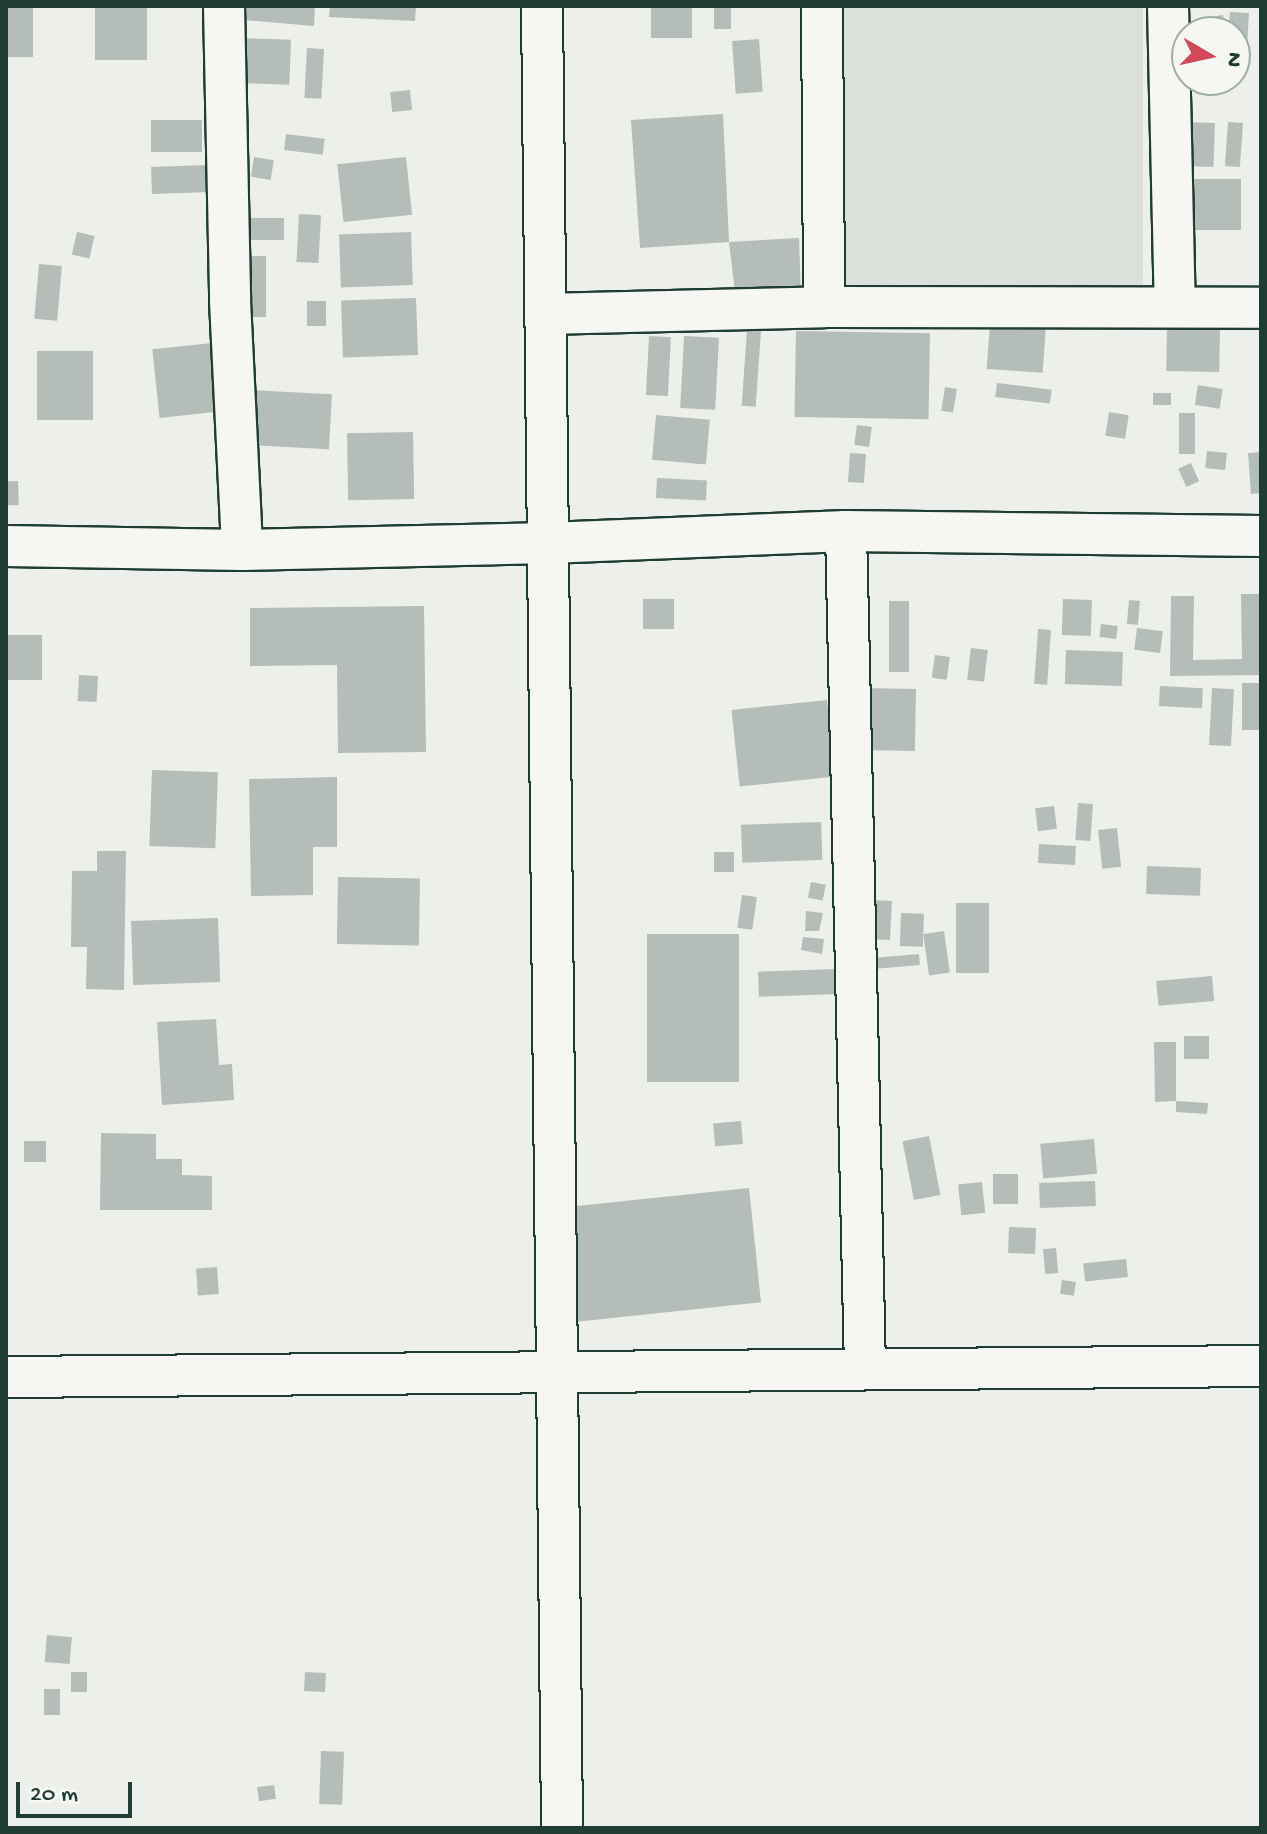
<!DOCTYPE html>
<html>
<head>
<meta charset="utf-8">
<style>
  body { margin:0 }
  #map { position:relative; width:1267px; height:1834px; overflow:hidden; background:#edefea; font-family:"Gochi Hand",sans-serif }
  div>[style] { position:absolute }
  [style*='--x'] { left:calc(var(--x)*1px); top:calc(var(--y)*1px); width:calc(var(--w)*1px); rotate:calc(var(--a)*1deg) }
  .built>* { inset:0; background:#dce0db; transform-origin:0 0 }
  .building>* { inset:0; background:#b4bdb8; transform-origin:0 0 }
  .roads { filter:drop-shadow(2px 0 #1f3d34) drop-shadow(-2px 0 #1f3d34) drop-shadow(0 2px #1f3d34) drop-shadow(0 -2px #1f3d34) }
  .minor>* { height:40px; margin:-20px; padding:0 20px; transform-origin:20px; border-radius:20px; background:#f6f6f2 }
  span { translate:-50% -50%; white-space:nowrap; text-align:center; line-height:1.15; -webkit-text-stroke:6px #f6f6f2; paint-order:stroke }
  .frame { position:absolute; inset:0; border:8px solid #1f3d34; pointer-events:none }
  .north { position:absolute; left:1171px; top:16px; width:80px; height:80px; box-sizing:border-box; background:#f6f6f2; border:2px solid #a0aca6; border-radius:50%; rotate:99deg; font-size:22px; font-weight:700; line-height:32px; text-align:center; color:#1f3d34 }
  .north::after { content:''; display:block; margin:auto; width:28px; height:36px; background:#d1495b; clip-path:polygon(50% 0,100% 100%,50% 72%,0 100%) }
  .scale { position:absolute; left:16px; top:1782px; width:116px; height:36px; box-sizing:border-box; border:4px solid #1f3d34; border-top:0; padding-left:10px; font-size:24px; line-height:28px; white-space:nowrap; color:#1f3d34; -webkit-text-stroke:6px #f6f6f2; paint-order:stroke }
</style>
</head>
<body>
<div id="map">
  <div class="built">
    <i style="left:829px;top:6px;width:314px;height:297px"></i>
  </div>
  <div class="building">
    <i style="left:6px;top:6px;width:27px;height:51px"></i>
    <i style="left:95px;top:6px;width:52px;height:54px"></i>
    <i style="clip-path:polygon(245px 6px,315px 6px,314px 26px,244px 20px)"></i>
    <i style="clip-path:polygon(330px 6px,416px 6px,415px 21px,329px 17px)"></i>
    <i style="left:651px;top:6px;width:41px;height:32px"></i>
    <i style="left:714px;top:6px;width:17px;height:23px"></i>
    <i style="clip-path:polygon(1230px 12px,1249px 13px,1246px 63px,1235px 62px,1235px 32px,1228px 32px)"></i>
    <i style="left:1223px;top:15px;width:13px;height:19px;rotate:81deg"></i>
    <i style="left:240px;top:38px;width:51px;height:45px;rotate:2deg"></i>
    <i style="left:759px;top:39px;width:53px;height:27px;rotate:86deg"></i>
    <i style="left:307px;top:48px;width:17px;height:50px;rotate:3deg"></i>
    <i style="left:410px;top:90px;width:20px;height:20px;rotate:84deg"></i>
    <i style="clip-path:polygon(723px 114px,729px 242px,799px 238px,801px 297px,736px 300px,729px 242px,640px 248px,631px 120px)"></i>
    <i style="left:151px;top:120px;width:51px;height:32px"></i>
    <i style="left:1185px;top:122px;width:30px;height:44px;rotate:2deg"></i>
    <i style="left:1228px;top:122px;width:15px;height:44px;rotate:4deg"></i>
    <i style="left:286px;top:134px;width:39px;height:16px;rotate:7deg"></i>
    <i style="left:254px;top:157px;width:20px;height:20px;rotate:9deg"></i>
    <i style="left:406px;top:157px;width:58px;height:69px;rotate:84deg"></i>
    <i style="left:208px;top:165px;width:27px;height:57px;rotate:88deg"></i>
    <i style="left:1184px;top:179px;width:57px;height:51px"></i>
    <i style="left:299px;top:214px;width:22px;height:48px;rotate:3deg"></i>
    <i style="left:245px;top:218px;width:39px;height:22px"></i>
    <i style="left:77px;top:232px;width:18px;height:23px;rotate:13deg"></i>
    <i style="left:411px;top:232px;width:53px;height:72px;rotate:88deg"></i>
    <i style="left:243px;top:256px;width:23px;height:61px"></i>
    <i style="left:39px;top:264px;width:23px;height:55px;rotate:5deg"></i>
    <i style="left:416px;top:298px;width:57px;height:75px;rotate:88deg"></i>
    <i style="left:307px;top:301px;width:19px;height:25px"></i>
    <i style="left:990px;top:322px;width:56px;height:47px;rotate:4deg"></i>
    <i style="left:1167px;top:327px;width:53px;height:44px;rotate:1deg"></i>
    <i style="left:747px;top:330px;width:14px;height:76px;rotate:4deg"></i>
    <i style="left:796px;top:331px;width:134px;height:86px;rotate:1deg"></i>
    <i style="left:649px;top:336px;width:22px;height:59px;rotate:3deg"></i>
    <i style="left:684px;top:336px;width:35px;height:72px;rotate:3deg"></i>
    <i style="left:212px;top:343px;width:69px;height:60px;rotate:84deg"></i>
    <i style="left:37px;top:351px;width:56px;height:69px"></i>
    <i style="left:997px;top:383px;width:55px;height:14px;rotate:7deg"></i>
    <i style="left:1198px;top:385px;width:25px;height:20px;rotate:9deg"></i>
    <i style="left:945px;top:387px;width:12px;height:24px;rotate:9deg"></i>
    <i style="left:249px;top:390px;width:83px;height:55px;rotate:3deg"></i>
    <i style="left:1153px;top:393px;width:18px;height:12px"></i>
    <i style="left:1109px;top:412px;width:20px;height:24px;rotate:9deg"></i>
    <i style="left:1179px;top:413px;width:16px;height:41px"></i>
    <i style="left:656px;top:415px;width:54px;height:45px;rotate:5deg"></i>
    <i style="left:857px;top:425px;width:15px;height:20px;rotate:8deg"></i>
    <i style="left:413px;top:432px;width:67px;height:66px;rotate:89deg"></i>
    <i style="left:1207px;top:451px;width:20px;height:17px;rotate:6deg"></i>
    <i style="clip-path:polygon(1261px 452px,1261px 493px,1251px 494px,1248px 453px)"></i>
    <i style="left:850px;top:453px;width:16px;height:29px;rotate:4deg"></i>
    <i style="left:1191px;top:463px;width:20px;height:14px;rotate:66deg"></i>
    <i style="left:657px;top:478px;width:50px;height:20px;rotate:3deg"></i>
    <i style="left:18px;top:481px;width:24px;height:12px;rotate:88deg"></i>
    <i style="clip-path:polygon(1241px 594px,1261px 594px,1261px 675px,1170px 676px,1171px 596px,1194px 596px,1193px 660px,1242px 659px)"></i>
    <i style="left:643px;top:599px;width:31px;height:30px"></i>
    <i style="left:1063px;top:599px;width:29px;height:36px;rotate:2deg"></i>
    <i style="left:1129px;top:600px;width:11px;height:24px;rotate:5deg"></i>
    <i style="left:889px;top:601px;width:20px;height:71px"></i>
    <i style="clip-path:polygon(424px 606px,426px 752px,338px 753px,337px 665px,250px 666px,250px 608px)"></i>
    <i style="left:1101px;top:624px;width:17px;height:13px;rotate:7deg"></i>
    <i style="left:1137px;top:628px;width:26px;height:22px;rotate:7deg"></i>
    <i style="left:1038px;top:629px;width:13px;height:55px;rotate:4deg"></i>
    <i style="left:42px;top:635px;width:45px;height:36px;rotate:90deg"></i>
    <i style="left:971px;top:648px;width:17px;height:32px;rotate:7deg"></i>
    <i style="left:1066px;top:650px;width:57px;height:34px;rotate:2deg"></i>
    <i style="left:935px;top:655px;width:15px;height:23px;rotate:8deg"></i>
    <i style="left:79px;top:675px;width:19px;height:26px;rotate:3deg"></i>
    <i style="left:1242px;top:683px;width:19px;height:47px"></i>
    <i style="left:1160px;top:686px;width:43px;height:20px;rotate:3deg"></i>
    <i style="left:863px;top:688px;width:53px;height:62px;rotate:1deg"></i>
    <i style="left:1212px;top:688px;width:22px;height:57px;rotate:3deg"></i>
    <i style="left:827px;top:700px;width:77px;height:96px;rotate:84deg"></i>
    <i style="left:152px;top:770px;width:66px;height:76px;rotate:2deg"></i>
    <i style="clip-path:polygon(337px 777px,337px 847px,313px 847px,313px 895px,251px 896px,249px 779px)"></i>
    <i style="left:1078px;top:803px;width:15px;height:37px;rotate:4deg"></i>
    <i style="left:1054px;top:806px;width:23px;height:19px;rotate:83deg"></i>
    <i style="left:821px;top:822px;width:38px;height:80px;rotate:88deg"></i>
    <i style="left:1117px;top:828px;width:39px;height:19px;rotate:84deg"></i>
    <i style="left:1039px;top:844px;width:37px;height:19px;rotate:3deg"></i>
    <i style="clip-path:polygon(97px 851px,126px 851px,124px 990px,86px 989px,87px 947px,71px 947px,72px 871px,97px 871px)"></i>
    <i style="left:714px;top:852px;width:20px;height:20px"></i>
    <i style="left:1147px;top:866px;width:54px;height:28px;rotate:2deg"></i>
    <i style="left:338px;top:877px;width:82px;height:67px;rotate:1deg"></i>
    <i style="left:811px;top:882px;width:15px;height:16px;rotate:11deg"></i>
    <i style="left:742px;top:895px;width:15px;height:33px;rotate:8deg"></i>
    <i style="left:872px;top:900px;width:20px;height:39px;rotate:3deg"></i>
    <i style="left:956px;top:903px;width:33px;height:70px"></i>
    <i style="clip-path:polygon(806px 911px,823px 913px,819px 931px,805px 931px)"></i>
    <i style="left:901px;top:913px;width:23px;height:33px;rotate:2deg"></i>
    <i style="left:218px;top:918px;width:64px;height:87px;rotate:88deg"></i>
    <i style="left:944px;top:931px;width:42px;height:21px;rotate:82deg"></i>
    <i style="left:647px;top:934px;width:92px;height:148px"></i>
    <i style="clip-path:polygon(803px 937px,824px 939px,822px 954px,801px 950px)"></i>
    <i style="left:919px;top:954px;width:11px;height:53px;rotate:85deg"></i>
    <i style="left:837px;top:969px;width:25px;height:79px;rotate:88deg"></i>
    <i style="left:1212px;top:976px;width:25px;height:56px;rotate:85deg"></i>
    <i style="clip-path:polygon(216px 1019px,219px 1065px,232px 1064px,234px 1100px,162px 1105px,157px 1022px)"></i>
    <i style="left:1184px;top:1036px;width:25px;height:23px"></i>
    <i style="clip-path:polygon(1154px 1042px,1176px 1042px,1176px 1101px,1208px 1103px,1207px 1114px,1176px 1112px,1176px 1101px,1155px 1102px)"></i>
    <i style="left:741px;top:1121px;width:23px;height:28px;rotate:85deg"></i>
    <i style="clip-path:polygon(101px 1133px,156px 1134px,156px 1159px,182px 1159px,182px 1175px,212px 1176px,212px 1210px,100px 1210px)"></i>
    <i style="left:929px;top:1136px;width:60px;height:27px;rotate:79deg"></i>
    <i style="left:1094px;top:1139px;width:35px;height:54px;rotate:85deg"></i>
    <i style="left:24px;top:1141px;width:22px;height:21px"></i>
    <i style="left:1018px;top:1174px;width:30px;height:25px;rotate:90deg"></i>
    <i style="left:1095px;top:1181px;width:25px;height:56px;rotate:88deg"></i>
    <i style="left:982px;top:1182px;width:31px;height:24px;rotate:84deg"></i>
    <i style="left:749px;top:1188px;width:115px;height:190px;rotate:84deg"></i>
    <i style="left:1009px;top:1227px;width:27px;height:26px;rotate:2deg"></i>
    <i style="left:1056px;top:1248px;width:25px;height:13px;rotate:85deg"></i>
    <i style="left:1126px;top:1259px;width:18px;height:43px;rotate:84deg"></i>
    <i style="left:217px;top:1267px;width:27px;height:21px;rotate:86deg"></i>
    <i style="left:1062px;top:1280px;width:14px;height:14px;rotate:8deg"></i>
    <i style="left:47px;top:1635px;width:25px;height:27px;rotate:5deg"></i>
    <i style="left:71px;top:1672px;width:16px;height:20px"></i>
    <i style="left:305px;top:1672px;width:21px;height:19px;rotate:3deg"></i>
    <i style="left:44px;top:1689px;width:16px;height:26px"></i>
    <i style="left:321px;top:1751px;width:23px;height:53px;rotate:2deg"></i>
    <i style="left:274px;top:1785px;width:14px;height:17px;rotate:82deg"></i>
  </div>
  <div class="roads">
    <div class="minor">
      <i style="--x:224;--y:6;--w:295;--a:88.8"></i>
      <i style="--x:230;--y:301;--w:249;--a:87.2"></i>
      <i style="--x:542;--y:6;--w:1822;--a:89.37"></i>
      <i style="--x:822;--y:6;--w:301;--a:89.6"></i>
      <i style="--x:1168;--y:6;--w:301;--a:88.7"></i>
      <i style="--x:545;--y:314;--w:279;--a:-1.4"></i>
      <i style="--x:824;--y:307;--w:437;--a:0.1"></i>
      <i style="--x:846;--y:531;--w:838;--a:88.7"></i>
      <i style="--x:6;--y:546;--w:236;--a:1"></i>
      <i style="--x:242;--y:550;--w:306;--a:-1.3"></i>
      <i style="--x:548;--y:543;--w:298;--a:-2.3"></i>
      <i style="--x:846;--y:531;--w:415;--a:0.7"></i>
      <i style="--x:6;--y:1377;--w:1255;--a:-0.5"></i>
    </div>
  </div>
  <div class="frame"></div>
  <div class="north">N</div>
  <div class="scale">20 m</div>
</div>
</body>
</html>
